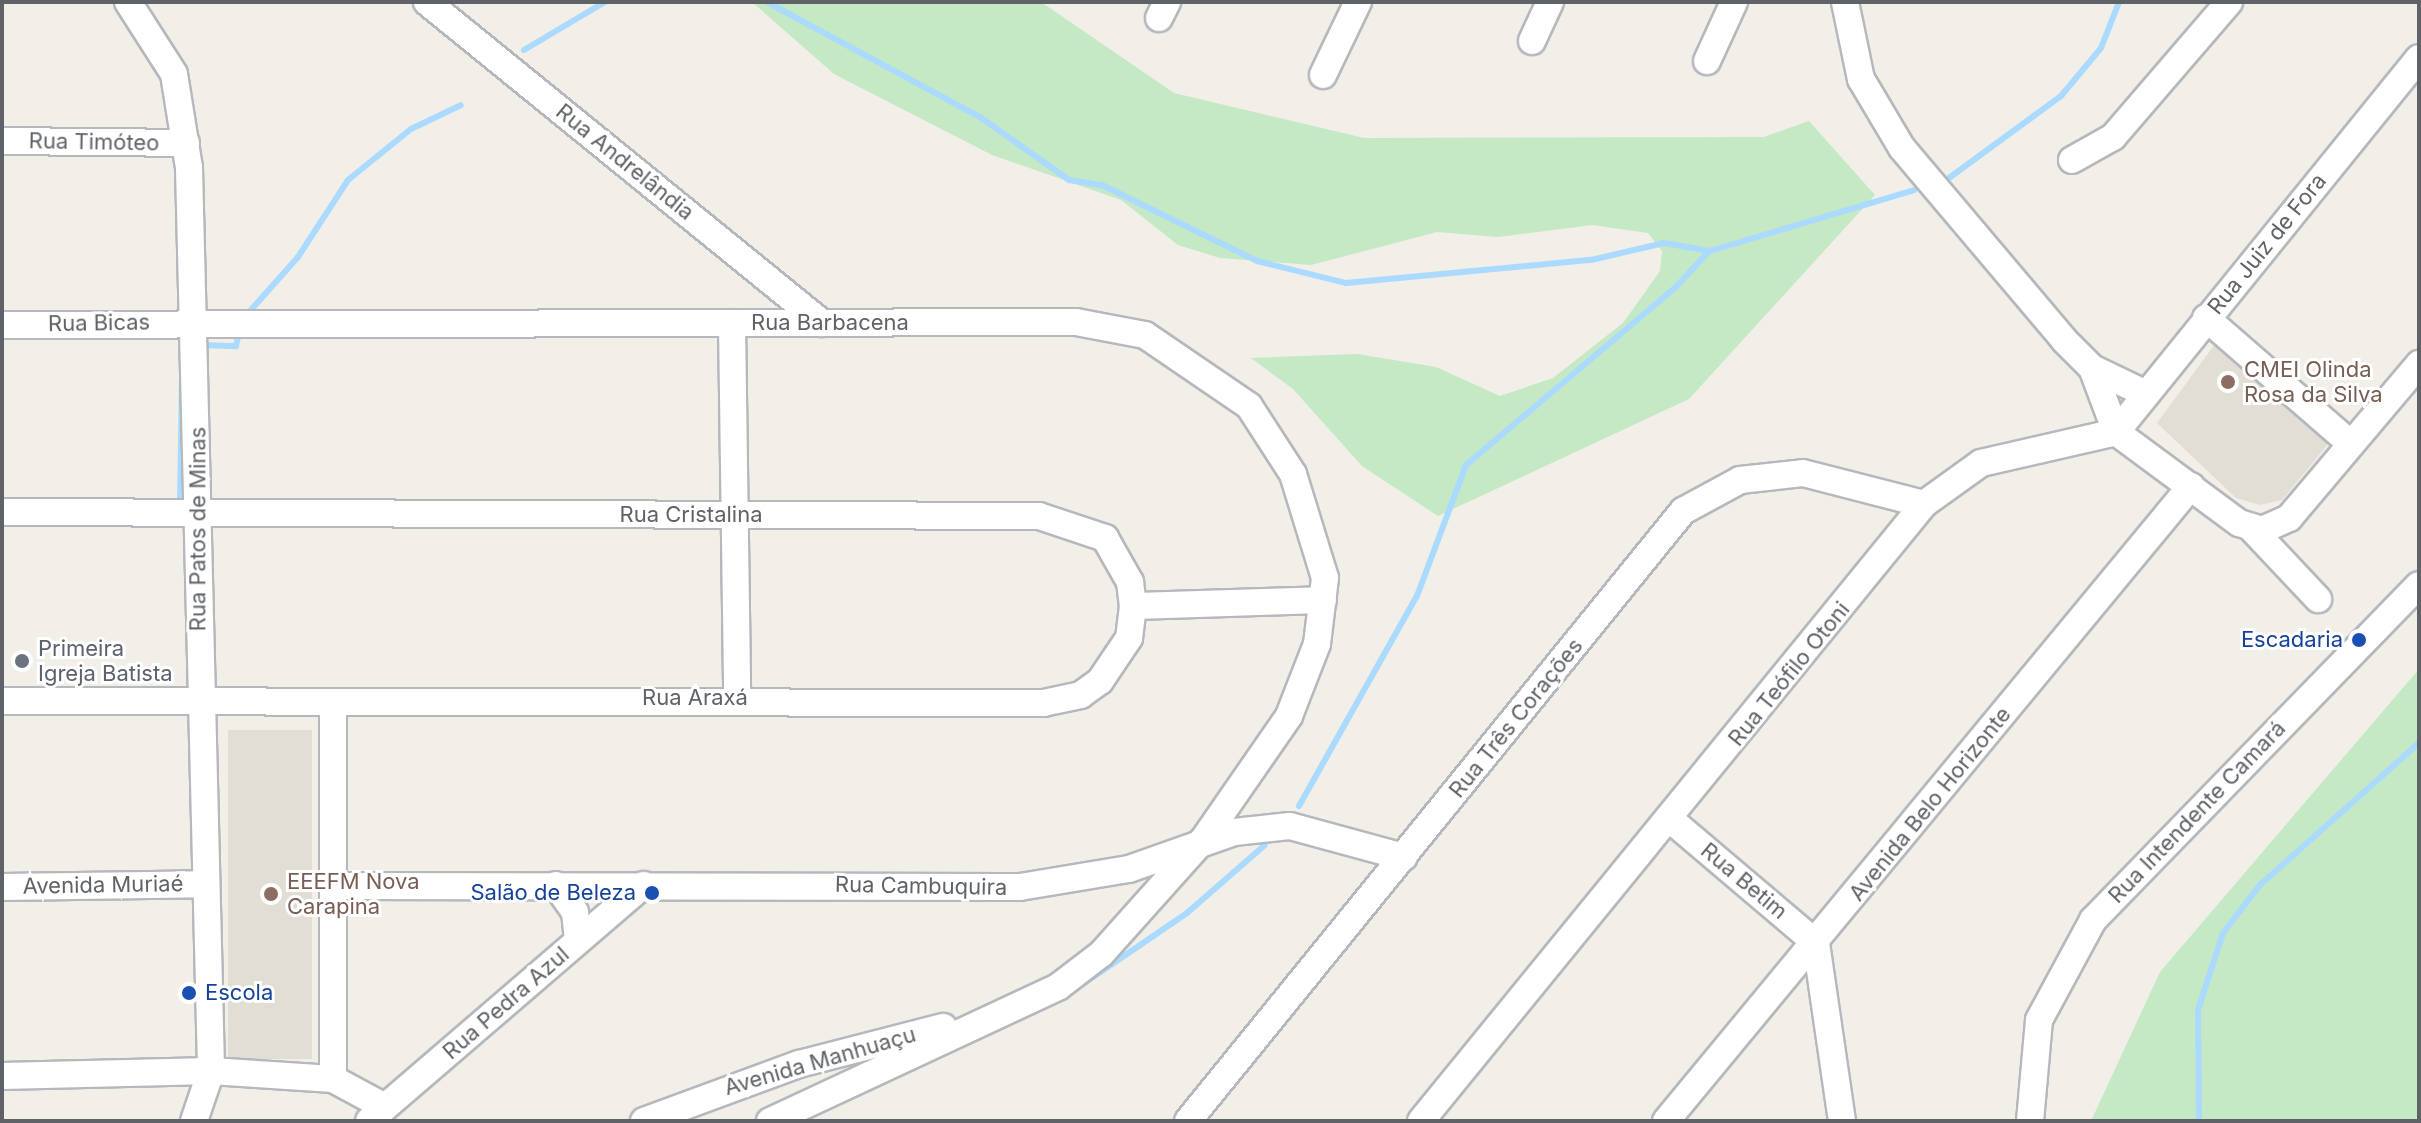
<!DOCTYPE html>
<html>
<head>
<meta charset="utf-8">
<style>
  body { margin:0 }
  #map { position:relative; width:2421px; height:1123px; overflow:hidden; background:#f1efe8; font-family:Inter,sans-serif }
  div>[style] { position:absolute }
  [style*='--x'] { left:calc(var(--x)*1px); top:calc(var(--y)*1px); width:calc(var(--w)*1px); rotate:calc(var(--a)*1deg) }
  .education>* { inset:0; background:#e1ded6; transform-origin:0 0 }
  .green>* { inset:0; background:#c5e8c5 }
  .stream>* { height:6px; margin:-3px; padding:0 3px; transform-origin:3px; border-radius:3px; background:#aadaff }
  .roads { filter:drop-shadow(2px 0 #b5b8bc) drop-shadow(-2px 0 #b5b8bc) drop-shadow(0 2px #b5b8bc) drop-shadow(0 -2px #b5b8bc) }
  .minor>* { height:26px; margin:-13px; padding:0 13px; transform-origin:13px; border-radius:13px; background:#fff }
  .dots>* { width:22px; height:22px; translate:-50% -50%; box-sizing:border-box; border:4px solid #fff; border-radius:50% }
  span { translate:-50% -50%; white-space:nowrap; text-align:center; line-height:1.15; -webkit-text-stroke:6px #fff; paint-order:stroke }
  .street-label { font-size:22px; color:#5f6368 }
  .education-label { font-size:22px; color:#785e54 }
  .left { translate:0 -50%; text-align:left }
  .transit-label { font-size:22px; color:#164399 }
  .right { translate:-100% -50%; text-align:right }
  .worship-label { font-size:22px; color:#5b616d }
  .frame { position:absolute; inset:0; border:4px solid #5f6368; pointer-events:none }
</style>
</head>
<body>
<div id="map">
  <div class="education">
    <i style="clip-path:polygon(2218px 340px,2333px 438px,2282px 500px,2260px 505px,2236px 498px,2157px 423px)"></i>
    <i style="left:228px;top:730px;width:84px;height:329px"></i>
  </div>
  <div class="green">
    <i style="clip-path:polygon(752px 2px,1041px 2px,1174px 93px,1364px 138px,1764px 137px,1809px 121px,1875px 195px,1689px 399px,1438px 516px,1362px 466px,1293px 389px,1251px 358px,1357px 354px,1436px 367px,1500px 396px,1553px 378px,1623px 323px,1660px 271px,1662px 251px,1648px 233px,1592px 225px,1498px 237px,1437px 232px,1311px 265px,1220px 258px,1178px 245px,1121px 200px,992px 155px,834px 74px)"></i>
    <i style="clip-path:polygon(2419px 669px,2419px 1121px,2091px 1121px,2160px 972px)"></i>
  </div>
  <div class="stream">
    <i style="--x:767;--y:2;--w:242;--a:28.4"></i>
    <i style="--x:980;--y:117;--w:109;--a:35.3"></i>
    <i style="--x:1069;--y:180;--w:33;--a:9"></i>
    <i style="--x:1102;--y:185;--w:173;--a:26.1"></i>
    <i style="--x:1257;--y:261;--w:92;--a:13.9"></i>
    <i style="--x:1346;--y:283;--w:246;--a:-5.4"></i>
    <i style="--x:1591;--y:260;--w:75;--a:-13.1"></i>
    <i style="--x:1664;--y:243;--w:47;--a:9.9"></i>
    <i style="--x:1710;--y:251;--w:213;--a:-16.6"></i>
    <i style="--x:524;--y:50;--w:94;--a:-30.7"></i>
    <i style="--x:1949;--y:178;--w:139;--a:-36.2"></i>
    <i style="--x:2061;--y:96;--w:62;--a:-50.2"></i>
    <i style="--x:2101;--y:48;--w:49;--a:-68.6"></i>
    <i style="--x:250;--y:311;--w:72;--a:-48.4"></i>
    <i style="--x:298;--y:257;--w:92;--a:-57"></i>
    <i style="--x:348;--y:180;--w:81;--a:-39"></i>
    <i style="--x:411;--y:129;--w:55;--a:-25.6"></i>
    <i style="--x:202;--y:345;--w:34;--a:2"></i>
    <i style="--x:236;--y:346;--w:14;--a:-78"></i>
    <i style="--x:180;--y:504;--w:124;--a:-89.1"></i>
    <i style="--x:1299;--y:806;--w:241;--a:-60.7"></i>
    <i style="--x:1417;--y:596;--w:140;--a:-69.5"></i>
    <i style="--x:1466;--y:465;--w:274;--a:-40.3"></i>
    <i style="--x:1675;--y:288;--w:50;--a:-47.4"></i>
    <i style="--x:1061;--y:999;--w:153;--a:-34.3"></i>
    <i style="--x:1187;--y:913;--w:103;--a:-41.1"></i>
    <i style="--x:2199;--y:1121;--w:111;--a:-90.5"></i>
    <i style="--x:2198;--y:1010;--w:81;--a:-72"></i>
    <i style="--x:2223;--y:933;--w:61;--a:-52.4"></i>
    <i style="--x:2260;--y:885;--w:213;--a:-41.8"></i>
  </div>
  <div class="roads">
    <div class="minor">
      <i style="--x:128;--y:2;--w:85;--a:57.4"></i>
      <i style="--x:174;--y:74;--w:95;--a:80.9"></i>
      <i style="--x:189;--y:168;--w:903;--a:88.6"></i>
      <i style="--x:211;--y:1071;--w:53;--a:108.8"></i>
      <i style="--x:427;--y:2;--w:509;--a:39.1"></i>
      <i style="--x:1845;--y:2;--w:79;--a:78.3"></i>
      <i style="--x:1861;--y:79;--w:80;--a:59.3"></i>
      <i style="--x:1902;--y:148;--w:251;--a:49.8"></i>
      <i style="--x:2064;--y:340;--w:40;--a:45"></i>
      <i style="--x:2092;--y:368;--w:60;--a:25.7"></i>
      <i style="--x:1159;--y:18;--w:18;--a:-63"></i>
      <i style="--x:1532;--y:41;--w:43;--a:-65.2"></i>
      <i style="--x:1707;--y:61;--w:65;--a:-65.4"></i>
      <i style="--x:1323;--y:75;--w:81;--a:-64.4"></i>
      <i style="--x:2;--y:141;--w:184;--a:0.6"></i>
      <i style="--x:2072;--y:160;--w:47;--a:-29.3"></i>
      <i style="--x:2113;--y:137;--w:178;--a:-49.3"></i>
      <i style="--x:2206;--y:318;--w:191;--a:41"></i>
      <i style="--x:732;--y:323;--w:374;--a:89.2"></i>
      <i style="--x:2;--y:325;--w:1074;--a:-0.16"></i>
      <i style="--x:1076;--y:322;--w:70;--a:10.7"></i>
      <i style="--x:1145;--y:335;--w:126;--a:34.3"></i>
      <i style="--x:1249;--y:406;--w:81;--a:57.1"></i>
      <i style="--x:1293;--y:474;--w:109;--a:72.9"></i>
      <i style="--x:1325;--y:578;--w:66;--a:96.9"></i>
      <i style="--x:1317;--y:644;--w:77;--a:111.3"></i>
      <i style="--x:1289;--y:716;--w:151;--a:124.7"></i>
      <i style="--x:1203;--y:840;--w:153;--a:131.8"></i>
      <i style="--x:1101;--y:954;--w:54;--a:142.5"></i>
      <i style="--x:1058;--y:987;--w:318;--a:155"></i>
      <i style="--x:2092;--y:368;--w:68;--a:69.4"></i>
      <i style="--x:2116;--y:432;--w:481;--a:-51"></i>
      <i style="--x:2116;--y:432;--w:153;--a:36.5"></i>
      <i style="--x:2239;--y:523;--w:24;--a:17"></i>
      <i style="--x:2262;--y:530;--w:30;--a:-24"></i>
      <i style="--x:2289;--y:518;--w:202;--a:-49.8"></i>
      <i style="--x:2;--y:512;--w:1037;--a:0.22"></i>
      <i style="--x:1039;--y:516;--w:70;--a:18.4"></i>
      <i style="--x:1105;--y:538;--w:51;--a:60.4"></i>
      <i style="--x:1130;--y:582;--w:24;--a:83"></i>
      <i style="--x:1133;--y:606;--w:32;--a:97"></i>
      <i style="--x:1129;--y:638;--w:52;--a:124"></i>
      <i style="--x:1100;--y:681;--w:24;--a:144"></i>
      <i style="--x:1081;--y:695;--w:38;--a:168"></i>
      <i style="--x:1044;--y:703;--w:1042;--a:-179.89"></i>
      <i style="--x:2253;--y:530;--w:95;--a:46.7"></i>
      <i style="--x:1133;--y:606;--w:190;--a:-1.8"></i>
      <i style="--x:1671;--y:820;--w:190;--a:40.3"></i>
      <i style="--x:1816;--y:943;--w:180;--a:81.7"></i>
      <i style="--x:556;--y:885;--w:33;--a:55"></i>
      <i style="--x:575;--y:912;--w:29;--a:84"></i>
      <i style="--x:336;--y:886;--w:684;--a:0.08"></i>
      <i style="--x:1020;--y:887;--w:110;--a:-9.4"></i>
      <i style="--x:1129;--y:869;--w:111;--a:-19.4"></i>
      <i style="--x:1234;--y:832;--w:56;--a:-6.1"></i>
      <i style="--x:1290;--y:826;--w:118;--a:15.2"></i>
      <i style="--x:2;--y:887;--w:203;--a:-0.8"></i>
      <i style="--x:2;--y:1076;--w:209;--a:-1.4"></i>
      <i style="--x:211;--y:1071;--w:122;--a:3.8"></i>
      <i style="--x:333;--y:1079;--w:59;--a:28.3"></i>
      <i style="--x:333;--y:1079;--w:377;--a:-90"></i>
      <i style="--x:369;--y:1121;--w:362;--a:-40.7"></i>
      <i style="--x:644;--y:1121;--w:165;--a:-20.2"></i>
      <i style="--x:799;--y:1064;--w:149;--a:-14.4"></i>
      <i style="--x:1188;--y:1121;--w:786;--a:-50.94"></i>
      <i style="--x:1683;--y:511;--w:65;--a:-28.5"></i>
      <i style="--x:1740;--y:480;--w:63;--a:-6.3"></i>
      <i style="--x:1803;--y:473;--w:125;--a:14.4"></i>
      <i style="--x:1421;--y:1121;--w:796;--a:-50.81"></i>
      <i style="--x:1924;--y:504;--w:70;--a:-35.7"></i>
      <i style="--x:1981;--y:463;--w:139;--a:-12.9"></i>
      <i style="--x:1666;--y:1121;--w:824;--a:-50.42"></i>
      <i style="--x:2030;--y:1121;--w:101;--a:-84.9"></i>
      <i style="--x:2039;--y:1020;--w:114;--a:-61.6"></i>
      <i style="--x:2093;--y:920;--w:467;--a:-45.8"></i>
    </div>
  </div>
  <div class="dots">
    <i style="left:2228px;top:382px;background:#8d6e63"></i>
    <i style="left:2359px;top:640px;background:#1a4fb4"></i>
    <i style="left:22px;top:661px;background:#6b7280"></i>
    <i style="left:652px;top:893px;background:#1a4fb4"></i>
    <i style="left:271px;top:894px;background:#8d6e63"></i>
    <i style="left:189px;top:993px;background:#1a4fb4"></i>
  </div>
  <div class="street-label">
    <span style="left:94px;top:142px;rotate:1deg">Rua Timóteo</span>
    <span style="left:625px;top:162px;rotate:39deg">Rua Andrelândia</span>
    <span style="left:2267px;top:244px;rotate:-51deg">Rua Juiz de Fora</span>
    <span style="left:99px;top:323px;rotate:-1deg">Rua Bicas</span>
    <span style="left:830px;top:323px">Rua Barbacena</span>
    <span style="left:691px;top:515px">Rua Cristalina</span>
    <span style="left:198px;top:529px;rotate:-90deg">Rua Patos de Minas</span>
    <span style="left:1789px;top:674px;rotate:-51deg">Rua Teófilo Otoni</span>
    <span style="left:695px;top:698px">Rua Araxá</span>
    <span style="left:1516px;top:718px;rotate:-51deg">Rua Três Corações</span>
    <span style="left:1930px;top:804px;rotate:-51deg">Avenida Belo Horizonte</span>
    <span style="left:2197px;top:812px;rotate:-46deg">Rua Intendente Camará</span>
    <span style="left:1744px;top:881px;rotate:40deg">Rua Betim</span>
    <span style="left:103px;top:885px;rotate:-1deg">Avenida Muriaé</span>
    <span style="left:921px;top:886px;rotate:1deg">Rua Cambuquira</span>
    <span style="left:506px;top:1003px;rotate:-41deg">Rua Pedra Azul</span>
    <span style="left:820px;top:1061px;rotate:-16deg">Avenida Manhuaçu</span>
  </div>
  <div class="education-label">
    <span class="left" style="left:2244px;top:382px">CMEI Olinda<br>Rosa da Silva</span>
    <span class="left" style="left:287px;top:894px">EEEFM Nova<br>Carapina</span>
  </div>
  <div class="transit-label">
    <span class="right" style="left:2343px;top:640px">Escadaria</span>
    <span class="right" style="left:636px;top:893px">Salão de Beleza</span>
    <span class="left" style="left:205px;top:993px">Escola</span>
  </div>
  <div class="worship-label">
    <span class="left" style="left:38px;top:661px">Primeira<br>Igreja Batista</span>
  </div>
  <div class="frame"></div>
</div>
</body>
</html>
